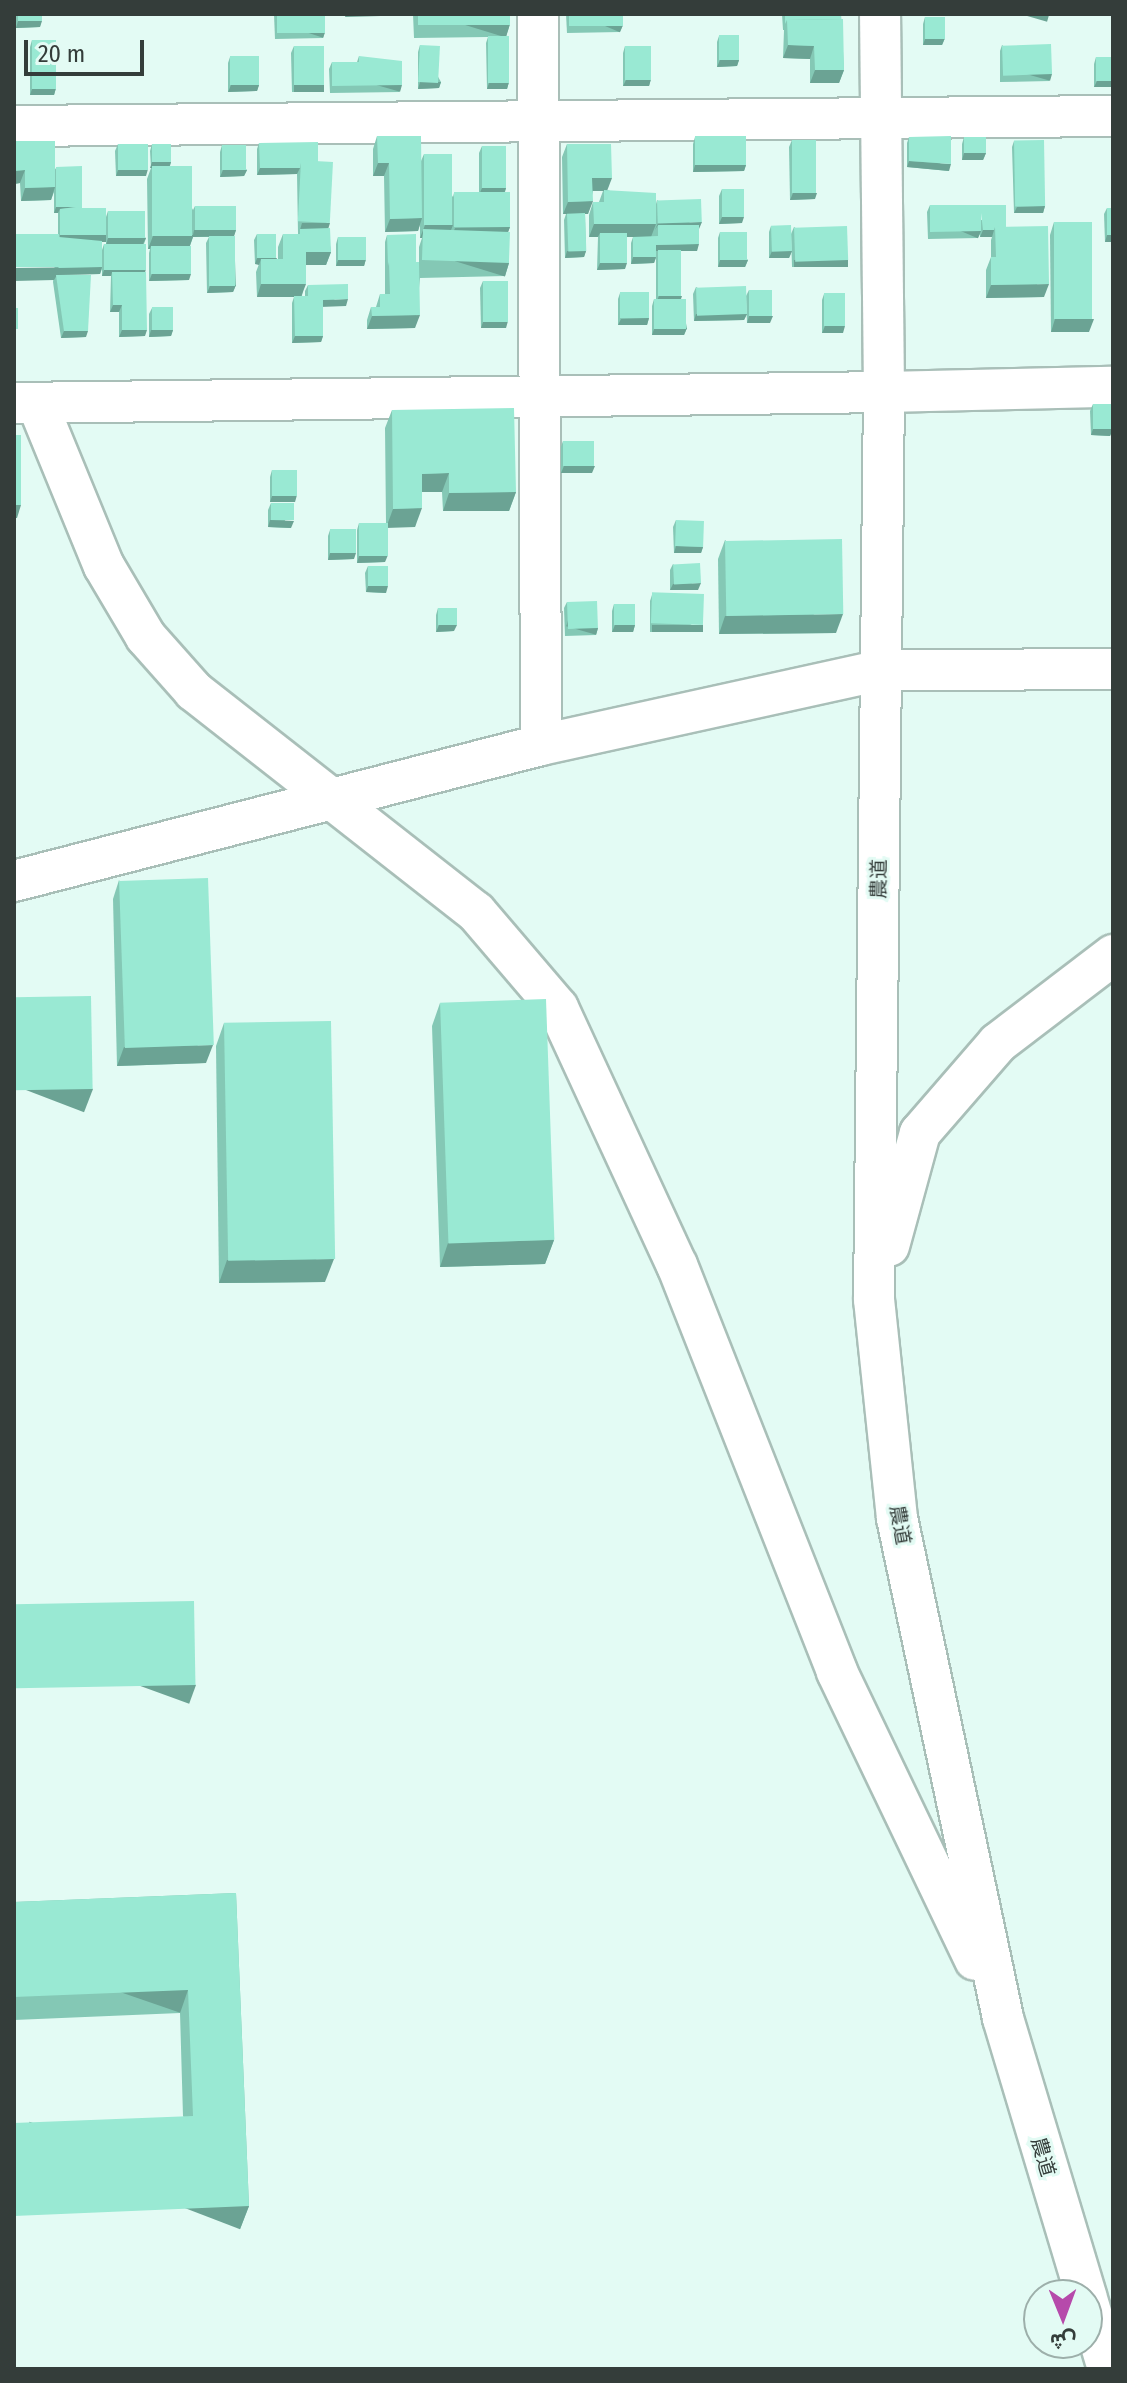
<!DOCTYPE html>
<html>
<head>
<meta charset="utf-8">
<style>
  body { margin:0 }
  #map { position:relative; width:1127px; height:2383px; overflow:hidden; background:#e3fbf4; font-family:"Fira Sans Condensed",Vazirmatn,"Noto Sans SC",sans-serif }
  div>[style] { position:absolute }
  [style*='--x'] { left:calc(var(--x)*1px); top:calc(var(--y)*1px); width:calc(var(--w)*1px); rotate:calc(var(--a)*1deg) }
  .roads { filter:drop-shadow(2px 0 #a9bfb8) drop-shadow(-2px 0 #a9bfb8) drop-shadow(0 2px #a9bfb8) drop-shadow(0 -2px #a9bfb8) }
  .street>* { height:40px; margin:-20px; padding:0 20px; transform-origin:20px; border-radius:20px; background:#fff }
  .wall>* { inset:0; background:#84c8b5 }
  .shaded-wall>* { inset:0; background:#6ba394; transform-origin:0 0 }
  .building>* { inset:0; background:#99e9d3; transform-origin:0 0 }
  span { translate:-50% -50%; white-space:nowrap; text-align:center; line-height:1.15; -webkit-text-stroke:6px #e3fbf4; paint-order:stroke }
  .street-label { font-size:20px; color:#343d3a }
  .frame { position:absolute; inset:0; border:16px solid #343d3a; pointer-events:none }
  .north { position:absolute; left:1023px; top:2279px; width:80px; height:80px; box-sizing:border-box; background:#e3fbf4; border:2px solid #9dafaa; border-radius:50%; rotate:179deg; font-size:22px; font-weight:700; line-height:32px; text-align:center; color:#343d3a }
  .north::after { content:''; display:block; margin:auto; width:28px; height:36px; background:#b64aab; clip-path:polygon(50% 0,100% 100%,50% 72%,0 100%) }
  .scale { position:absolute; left:24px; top:40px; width:120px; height:36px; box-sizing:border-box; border:4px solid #343d3a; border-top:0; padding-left:10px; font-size:24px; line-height:28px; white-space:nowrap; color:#343d3a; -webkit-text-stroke:6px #e3fbf4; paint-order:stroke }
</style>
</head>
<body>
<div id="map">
  <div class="roads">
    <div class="street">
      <i style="--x:538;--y:14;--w:731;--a:89.76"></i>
      <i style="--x:14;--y:126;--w:1099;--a:-0.52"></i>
      <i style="--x:14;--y:403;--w:870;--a:-0.72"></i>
      <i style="--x:884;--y:392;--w:378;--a:-90.6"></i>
      <i style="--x:37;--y:403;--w:176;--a:67.7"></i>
      <i style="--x:104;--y:566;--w:82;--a:59.4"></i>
      <i style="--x:146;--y:637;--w:72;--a:48.4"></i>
      <i style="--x:194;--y:691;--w:358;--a:38.1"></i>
      <i style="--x:476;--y:912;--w:126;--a:49.5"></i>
      <i style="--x:558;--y:1008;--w:283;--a:65.2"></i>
      <i style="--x:677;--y:1265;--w:437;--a:68.5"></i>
      <i style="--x:837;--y:1672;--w:319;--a:64.4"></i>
      <i style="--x:14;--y:881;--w:544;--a:-14.47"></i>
      <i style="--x:541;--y:745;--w:350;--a:-12.4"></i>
      <i style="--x:883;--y:670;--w:230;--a:-0.2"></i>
      <i style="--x:889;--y:1246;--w:117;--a:-74.7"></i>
      <i style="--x:920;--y:1133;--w:119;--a:-49.1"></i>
      <i style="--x:998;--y:1043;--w:145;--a:-37.4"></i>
      <i style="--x:1086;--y:2295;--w:289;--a:-106.7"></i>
      <i style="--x:1003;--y:2018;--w:511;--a:-101.97"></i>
      <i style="--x:897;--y:1518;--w:219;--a:-96"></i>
      <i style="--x:874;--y:1300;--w:908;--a:-89.37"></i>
      <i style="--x:884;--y:392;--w:229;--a:-1.3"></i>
      <i style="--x:1087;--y:2299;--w:73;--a:73.3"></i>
    </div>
  </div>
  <div class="wall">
    <i style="clip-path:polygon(16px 14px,42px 14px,40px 27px,16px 28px)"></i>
    <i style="clip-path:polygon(274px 14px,325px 14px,325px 32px,323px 38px,275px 39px)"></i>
    <i style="clip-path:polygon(413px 14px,510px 14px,510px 24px,506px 36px,509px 82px,507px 89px,487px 89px,486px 43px,488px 37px,414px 38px)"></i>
    <i style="clip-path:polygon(566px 14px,623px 14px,623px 25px,620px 32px,567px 33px)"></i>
    <i style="clip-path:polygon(782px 14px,841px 14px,844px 70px,839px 83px,810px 83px,810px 59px,783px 58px,784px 30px,783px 30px)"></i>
    <i style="clip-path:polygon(925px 17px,945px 38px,942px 45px,923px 45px,923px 24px)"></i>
    <i style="clip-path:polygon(719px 36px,739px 60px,737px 66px,717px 67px,717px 42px)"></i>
    <i style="clip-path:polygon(32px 40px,56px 88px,54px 95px,30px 95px,30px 47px)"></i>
    <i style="clip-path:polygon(420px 45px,441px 82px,439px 88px,418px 89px,418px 52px)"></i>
    <i style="clip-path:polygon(1002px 45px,1050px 81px,1000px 82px,1000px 51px)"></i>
    <i style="clip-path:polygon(294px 46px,322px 92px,292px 92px,291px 53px)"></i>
    <i style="clip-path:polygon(625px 46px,651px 79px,649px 86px,623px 86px,623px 53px)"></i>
    <i style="clip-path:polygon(359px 56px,400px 92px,330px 93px,329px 69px,332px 62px,357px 62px)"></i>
    <i style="clip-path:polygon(230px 57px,259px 85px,257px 91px,228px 92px,228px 63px)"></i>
    <i style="clip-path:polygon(1096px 57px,1113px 57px,1113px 87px,1094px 87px,1094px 64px)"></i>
    <i style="clip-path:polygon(377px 136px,421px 161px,424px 154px,453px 197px,454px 193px,479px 192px,479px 153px,482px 146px,506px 188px,505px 192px,510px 227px,508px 232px,509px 263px,505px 276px,420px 278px,415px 328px,367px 329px,367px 320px,371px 307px,376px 307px,380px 294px,385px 294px,385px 242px,387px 235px,416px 262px,419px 262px,419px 247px,422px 238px,420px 238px,420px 224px,418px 231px,385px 232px,384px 176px,373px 176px,373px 149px)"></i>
    <i style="clip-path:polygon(695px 137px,746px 165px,744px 171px,693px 172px,693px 144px)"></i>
    <i style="clip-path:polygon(909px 137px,949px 171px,907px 167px,907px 143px)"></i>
    <i style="clip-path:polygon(964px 137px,986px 153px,983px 160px,962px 160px,962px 144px)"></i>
    <i style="clip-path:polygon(792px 140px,815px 199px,790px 200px,789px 147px)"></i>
    <i style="clip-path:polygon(evenodd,14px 141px,55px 168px,82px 208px,106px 217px,108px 211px,146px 238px,144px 244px,145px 272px,145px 336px,119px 337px,119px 312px,110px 312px,111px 276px,102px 276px,102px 269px,100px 274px,57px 275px,86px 337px,61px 338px,53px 282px,58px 234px,58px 213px,54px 213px,54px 192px,51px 200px,21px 201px,20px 183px,14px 184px,14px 141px,106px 232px,106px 244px,104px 244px,102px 250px,102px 242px,103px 242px,106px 232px)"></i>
    <i style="clip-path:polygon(1014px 141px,1045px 206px,1043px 213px,1014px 213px,1012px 147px)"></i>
    <i style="clip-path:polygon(259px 143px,318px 163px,331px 252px,326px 265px,306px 265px,302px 296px,305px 296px,305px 291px,308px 285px,346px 306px,323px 306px,323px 336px,321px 342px,292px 343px,292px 303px,294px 297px,257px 297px,256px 272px,259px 264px,255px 264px,254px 240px,257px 234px,276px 259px,278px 259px,278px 247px,283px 234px,298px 234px,297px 174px,257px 175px,257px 149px)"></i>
    <i style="clip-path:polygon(118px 144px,146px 176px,116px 176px,115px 151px)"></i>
    <i style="clip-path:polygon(152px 144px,171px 162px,170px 166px,193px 210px,195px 206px,236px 230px,234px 236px,236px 285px,233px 292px,207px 293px,206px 243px,209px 237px,193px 237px,190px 246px,189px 280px,149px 281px,149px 253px,150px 249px,148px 249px,147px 179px,151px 168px,150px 151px)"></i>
    <i style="clip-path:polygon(567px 144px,607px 190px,656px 204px,657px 200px,699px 229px,697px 251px,681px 251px,681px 299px,687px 328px,684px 335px,652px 335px,652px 306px,654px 299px,656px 299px,656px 258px,654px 263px,631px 264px,631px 243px,633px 237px,627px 237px,625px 269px,597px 270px,598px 237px,589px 237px,589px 215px,593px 202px,599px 202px,603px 191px,593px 191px,588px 214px,585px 214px,586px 251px,584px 257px,565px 258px,564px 220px,566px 214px,563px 214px,562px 157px)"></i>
    <i style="clip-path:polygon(222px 145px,247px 170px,244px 176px,220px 177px,220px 152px)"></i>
    <i style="clip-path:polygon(722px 189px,742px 223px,719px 224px,719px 196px)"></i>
    <i style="clip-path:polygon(930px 205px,1006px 227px,1044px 297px,986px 298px,986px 270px,991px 257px,991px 240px,992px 237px,980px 237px,980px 234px,978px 238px,928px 239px,927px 212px)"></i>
    <i style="clip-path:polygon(1107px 208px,1113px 208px,1113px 242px,1105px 242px,1104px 214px)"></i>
    <i style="clip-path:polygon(1054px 222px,1089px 332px,1051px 332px,1050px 235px)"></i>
    <i style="clip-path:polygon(771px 226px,792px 251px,789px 258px,769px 258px,769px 232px)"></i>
    <i style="clip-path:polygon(794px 227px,848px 260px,845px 267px,792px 267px,791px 234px)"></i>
    <i style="clip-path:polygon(720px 232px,748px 260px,745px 267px,718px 267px,718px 238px)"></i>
    <i style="clip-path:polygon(338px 237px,366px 259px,364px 266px,336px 266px,336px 244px)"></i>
    <i style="clip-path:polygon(483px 281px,506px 328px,481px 328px,480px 288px)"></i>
    <i style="clip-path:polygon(696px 287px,747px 314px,744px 320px,694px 321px,693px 294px)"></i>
    <i style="clip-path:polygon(749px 290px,770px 323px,747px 323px,746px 296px)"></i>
    <i style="clip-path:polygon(620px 293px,649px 318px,647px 325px,618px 325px,618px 299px)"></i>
    <i style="clip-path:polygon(824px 294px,843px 333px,822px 333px,822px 300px)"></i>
    <i style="clip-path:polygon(152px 308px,173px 330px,171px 336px,149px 337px,149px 314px)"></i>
    <i style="clip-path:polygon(1093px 404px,1113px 429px,1110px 436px,1091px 435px,1090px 411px)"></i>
    <i style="clip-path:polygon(392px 410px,516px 492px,509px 511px,443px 511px,442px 492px,422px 492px,415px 527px,388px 527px,385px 562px,357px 563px,357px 530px,359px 523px,386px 523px,385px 428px)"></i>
    <i style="clip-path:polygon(563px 441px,592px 473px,561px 473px,561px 447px)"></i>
    <i style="clip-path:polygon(272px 470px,295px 502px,270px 502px,270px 477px)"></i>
    <i style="clip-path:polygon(271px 503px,291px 528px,268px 527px,268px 510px)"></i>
    <i style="clip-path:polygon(676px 520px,703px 547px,701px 553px,674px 553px,673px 527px)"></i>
    <i style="clip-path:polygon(330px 530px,354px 559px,328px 560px,328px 536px)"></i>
    <i style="clip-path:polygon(725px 540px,836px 633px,719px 634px,718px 559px)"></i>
    <i style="clip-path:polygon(673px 564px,698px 590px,670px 590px,670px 570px)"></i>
    <i style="clip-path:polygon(368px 566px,386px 593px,366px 592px,365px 573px)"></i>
    <i style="clip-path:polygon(652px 595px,701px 632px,650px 632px,650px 601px)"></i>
    <i style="clip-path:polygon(567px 602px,598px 628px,596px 635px,565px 636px,564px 608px)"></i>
    <i style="clip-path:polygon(614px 604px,635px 625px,633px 632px,612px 632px,612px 611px)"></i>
    <i style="clip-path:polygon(438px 608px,454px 631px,436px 632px,436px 615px)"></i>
    <i style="clip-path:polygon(119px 880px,206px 1063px,117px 1066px,113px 899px)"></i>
    <i style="clip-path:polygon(440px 1003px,554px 1240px,545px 1264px,440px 1267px,432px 1026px)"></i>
    <i style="clip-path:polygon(224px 1023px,325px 1282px,219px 1283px,216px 1046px)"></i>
    <i style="clip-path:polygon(236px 1893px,249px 2206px,240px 2229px,183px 2116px,180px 2013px,14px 2020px,14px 1902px)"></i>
  </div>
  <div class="shaded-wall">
    <i style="clip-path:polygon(346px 14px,382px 14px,381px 16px,345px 17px)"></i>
    <i style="left:1049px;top:15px;width:7px;height:50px;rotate:106deg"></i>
    <i style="clip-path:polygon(18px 21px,42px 21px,40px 27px,16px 28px)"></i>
    <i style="left:510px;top:24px;width:14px;height:92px;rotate:107deg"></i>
    <i style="left:623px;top:25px;width:8px;height:54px;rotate:113deg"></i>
    <i style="left:325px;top:32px;width:6px;height:48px;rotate:108deg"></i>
    <i style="clip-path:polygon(945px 38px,942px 45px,923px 45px,925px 39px)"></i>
    <i style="clip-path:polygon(788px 45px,814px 46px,810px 59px,783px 58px)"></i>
    <i style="clip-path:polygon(720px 60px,739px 60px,737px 66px,717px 67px)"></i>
    <i style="clip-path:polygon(815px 70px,844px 70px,839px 83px,810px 83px)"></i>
    <i style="left:1052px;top:74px;width:7px;height:49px;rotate:106deg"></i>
    <i style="clip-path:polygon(651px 79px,649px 86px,623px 86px,626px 80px)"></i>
    <i style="clip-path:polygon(1097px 81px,1113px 81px,1113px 87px,1094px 87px)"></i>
    <i style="clip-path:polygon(420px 82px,441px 82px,439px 88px,418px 89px)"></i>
    <i style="clip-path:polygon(509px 82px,507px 89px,487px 89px,489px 83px)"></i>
    <i style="clip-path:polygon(231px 85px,259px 85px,257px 91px,228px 92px)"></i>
    <i style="left:294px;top:85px;width:30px;height:7px"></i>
    <i style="left:402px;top:85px;width:7px;height:70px;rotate:106deg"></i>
    <i style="clip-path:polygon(56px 88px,54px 95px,30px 95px,32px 89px)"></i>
    <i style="clip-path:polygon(964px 153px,986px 153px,983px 160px,962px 160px)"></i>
    <i style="clip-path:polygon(909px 161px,951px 164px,949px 171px,907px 167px)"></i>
    <i style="clip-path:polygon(152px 162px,171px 162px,169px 168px,150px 168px)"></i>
    <i style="clip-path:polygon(378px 163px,389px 163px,384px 176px,373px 176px)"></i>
    <i style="clip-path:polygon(695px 165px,746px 165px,744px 171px,693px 172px)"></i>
    <i style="clip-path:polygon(260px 168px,300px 168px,297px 174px,257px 175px)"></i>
    <i style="clip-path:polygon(148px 169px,146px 176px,116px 176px,118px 170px)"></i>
    <i style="clip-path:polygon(25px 170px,20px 183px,14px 184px,14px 171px)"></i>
    <i style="clip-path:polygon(223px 170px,247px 170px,244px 176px,220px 177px)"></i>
    <i style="clip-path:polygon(592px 178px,612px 178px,607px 191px,588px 191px)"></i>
    <i style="clip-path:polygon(55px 187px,51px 200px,21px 201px,25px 188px)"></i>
    <i style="clip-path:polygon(482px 188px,506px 188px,504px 194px,479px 195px)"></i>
    <i style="clip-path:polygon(793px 193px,817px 193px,815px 199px,790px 200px)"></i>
    <i style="clip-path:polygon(593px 201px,588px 214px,563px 214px,568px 202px)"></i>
    <i style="clip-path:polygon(1045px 206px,1043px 213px,1014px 213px,1017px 207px)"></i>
    <i style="clip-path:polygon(56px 207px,76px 207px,60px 209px,58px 213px,54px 213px)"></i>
    <i style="clip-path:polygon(722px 217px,744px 217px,742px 223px,719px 224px)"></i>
    <i style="clip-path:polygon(422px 218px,418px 231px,385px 232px,390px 219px)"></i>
    <i style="clip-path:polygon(702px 222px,699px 229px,658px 225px,655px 230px,658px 223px)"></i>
    <i style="clip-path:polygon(302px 223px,330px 223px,326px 236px,300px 230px)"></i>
    <i style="clip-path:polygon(594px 224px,656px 224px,651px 237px,600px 237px,600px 233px,598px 237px,589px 237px)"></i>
    <i style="clip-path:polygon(425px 225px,453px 225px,448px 238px,423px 234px,422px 238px,420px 238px)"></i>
    <i style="clip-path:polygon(510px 227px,505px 240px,450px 241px,455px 228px)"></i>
    <i style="clip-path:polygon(194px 230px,236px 230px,234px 236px,193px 237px,189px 248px,151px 246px,150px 249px,148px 249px,153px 236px,193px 235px)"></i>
    <i style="clip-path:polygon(983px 230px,994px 230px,992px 237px,980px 237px)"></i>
    <i style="left:981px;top:231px;width:8px;height:51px;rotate:113deg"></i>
    <i style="left:60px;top:235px;width:46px;height:7px"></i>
    <i style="clip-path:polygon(1107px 235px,1113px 235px,1113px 242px,1105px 242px)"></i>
    <i style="clip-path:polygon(108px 238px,146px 238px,143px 244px,106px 245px)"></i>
    <i style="clip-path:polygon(699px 244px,697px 251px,654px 251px,656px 245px)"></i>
    <i style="clip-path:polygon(567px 251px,586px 251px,584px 257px,565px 258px)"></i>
    <i style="clip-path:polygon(772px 251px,792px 251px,789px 258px,769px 258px)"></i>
    <i style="clip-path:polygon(306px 252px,331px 252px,326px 265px,301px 265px)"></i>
    <i style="clip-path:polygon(633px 257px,656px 257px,654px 263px,631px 264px)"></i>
    <i style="clip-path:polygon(257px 258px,277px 258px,274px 265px,261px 259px,259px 265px,255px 264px)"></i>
    <i style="clip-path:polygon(366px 259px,364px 266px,336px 266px,338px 260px)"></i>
    <i style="clip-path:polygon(720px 260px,748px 260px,745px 267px,718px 267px)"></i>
    <i style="left:794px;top:260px;width:54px;height:7px"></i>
    <i style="left:509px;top:263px;width:14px;height:85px;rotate:107deg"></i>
    <i style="clip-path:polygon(600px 263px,627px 263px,625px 269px,597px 270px)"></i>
    <i style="clip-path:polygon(102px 267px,100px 274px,57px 275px,54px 280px,14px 281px,14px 268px)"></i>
    <i style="clip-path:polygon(146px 269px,144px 276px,112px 272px,111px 276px,102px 276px,104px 270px)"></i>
    <i style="clip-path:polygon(152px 274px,191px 274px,189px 280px,149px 281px)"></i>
    <i style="clip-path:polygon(261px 284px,306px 284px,301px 297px,257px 297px)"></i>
    <i style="clip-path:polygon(1049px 284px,1044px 297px,986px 298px,991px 285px)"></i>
    <i style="clip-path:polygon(236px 285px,233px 292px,207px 293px,210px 286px)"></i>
    <i style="clip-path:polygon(659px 296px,682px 296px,680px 302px,656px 303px)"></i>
    <i style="clip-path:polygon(348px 299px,346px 306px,320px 307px,323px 300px)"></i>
    <i style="clip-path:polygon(113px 305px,122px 305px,119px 312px,110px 312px)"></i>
    <i style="clip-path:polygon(696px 314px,747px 314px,744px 320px,694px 321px)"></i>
    <i style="clip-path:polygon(420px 315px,415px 328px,367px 329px,372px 316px)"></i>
    <i style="clip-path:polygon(749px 316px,773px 316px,770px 323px,747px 323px)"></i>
    <i style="clip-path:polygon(649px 318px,647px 325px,618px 325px,621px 319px)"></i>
    <i style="clip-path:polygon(1055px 319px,1094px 319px,1089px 332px,1051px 332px)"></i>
    <i style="clip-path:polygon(508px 321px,506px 328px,481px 328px,483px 322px)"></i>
    <i style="clip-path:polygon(825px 326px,845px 326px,843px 333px,822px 333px)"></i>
    <i style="clip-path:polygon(687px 328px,684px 335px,652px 335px,654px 329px)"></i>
    <i style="clip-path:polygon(122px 330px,147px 330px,145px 336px,119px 337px)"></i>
    <i style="clip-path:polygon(151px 330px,173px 330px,171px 336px,149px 337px)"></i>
    <i style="clip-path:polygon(64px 331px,88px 331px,86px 337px,61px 338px)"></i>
    <i style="clip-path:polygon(295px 336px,323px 336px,321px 342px,292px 343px)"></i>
    <i style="clip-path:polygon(1093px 429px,1113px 429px,1110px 436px,1091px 435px)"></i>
    <i style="clip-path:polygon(564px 466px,595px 466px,592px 473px,561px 473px)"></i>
    <i style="clip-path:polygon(449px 473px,442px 492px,415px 492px,422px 474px)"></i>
    <i style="clip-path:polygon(516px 492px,509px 511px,443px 511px,449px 493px)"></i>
    <i style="clip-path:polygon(297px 495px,295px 502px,270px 502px,272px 496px)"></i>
    <i style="clip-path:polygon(14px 505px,21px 505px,17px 518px,14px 518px)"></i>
    <i style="clip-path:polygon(422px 508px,415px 527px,386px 528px,393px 509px)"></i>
    <i style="clip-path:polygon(270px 520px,294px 521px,291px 528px,268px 527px)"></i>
    <i style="clip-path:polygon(676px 546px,703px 547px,701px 553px,674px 553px)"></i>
    <i style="clip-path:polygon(330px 553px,356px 553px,354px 559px,328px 560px)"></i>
    <i style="clip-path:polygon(388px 555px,385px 562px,357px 563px,359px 556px)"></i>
    <i style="clip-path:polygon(701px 583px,698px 590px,670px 590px,673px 584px)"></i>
    <i style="clip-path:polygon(368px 586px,388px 586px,386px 593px,366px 592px)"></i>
    <i style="clip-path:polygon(843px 614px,836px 633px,719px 634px,725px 616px)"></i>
    <i style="clip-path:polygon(439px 625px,457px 625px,454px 631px,436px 632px)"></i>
    <i style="clip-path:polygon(615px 625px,635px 625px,633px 632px,612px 632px)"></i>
    <i style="left:652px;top:625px;width:51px;height:7px"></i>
    <i style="left:598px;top:628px;width:7px;height:31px;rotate:106deg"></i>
    <i style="clip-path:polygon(213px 1045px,206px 1063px,117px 1066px,124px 1047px)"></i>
    <i style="left:93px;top:1089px;width:25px;height:79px;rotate:111deg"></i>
    <i style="clip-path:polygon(554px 1240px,545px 1264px,440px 1267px,448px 1243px)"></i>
    <i style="clip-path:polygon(334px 1259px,325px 1282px,219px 1283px,227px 1260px)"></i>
    <i style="left:196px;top:1685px;width:20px;height:182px;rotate:110deg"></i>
    <i style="left:188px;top:1990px;width:24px;height:174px;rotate:109deg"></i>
    <i style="left:249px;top:2206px;width:25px;height:235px;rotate:111deg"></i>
  </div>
  <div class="building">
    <i style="left:18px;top:14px;width:24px;height:7px"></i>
    <i style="left:277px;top:14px;width:48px;height:19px"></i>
    <i style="left:418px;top:14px;width:92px;height:11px"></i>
    <i style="left:569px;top:14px;width:54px;height:12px"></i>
    <i style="clip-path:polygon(785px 14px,841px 14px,841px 19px,787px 20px,785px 24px)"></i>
    <i style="clip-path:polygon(999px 14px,1049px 14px,1049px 15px,999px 16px)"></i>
    <i style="left:925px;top:17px;width:20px;height:22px"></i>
    <i style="clip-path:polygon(843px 19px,844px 70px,815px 70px,814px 46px,788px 45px,787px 20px)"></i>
    <i style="left:739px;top:35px;width:25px;height:20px;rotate:90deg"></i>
    <i style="left:488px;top:36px;width:21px;height:47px"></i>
    <i style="left:32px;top:40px;width:24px;height:49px"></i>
    <i style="left:1051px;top:44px;width:30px;height:49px;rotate:88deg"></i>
    <i style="left:420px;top:45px;width:20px;height:37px;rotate:3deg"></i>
    <i style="left:294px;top:46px;width:30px;height:39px"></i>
    <i style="left:625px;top:46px;width:26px;height:34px"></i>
    <i style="left:259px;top:56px;width:29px;height:29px;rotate:90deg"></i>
    <i style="clip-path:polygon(359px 56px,402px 61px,402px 85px,332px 86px,332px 62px,359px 62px)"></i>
    <i style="left:1096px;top:57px;width:17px;height:24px"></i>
    <i style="clip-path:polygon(377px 136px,421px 136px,422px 218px,390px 219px,389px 163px,378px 163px)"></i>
    <i style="left:746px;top:136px;width:29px;height:51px;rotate:90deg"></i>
    <i style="clip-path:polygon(951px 136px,951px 164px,909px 161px,909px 137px)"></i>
    <i style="left:964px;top:137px;width:22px;height:16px"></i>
    <i style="left:792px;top:140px;width:24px;height:53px"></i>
    <i style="left:1044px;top:140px;width:66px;height:30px;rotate:89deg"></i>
    <i style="clip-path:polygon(14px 141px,55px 141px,55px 187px,25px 188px,25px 170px,14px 171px)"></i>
    <i style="clip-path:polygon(318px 142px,318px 163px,301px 163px,300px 168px,260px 168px,259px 143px)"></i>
    <i style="left:118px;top:144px;width:30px;height:26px"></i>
    <i style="left:152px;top:144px;width:19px;height:18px"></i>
    <i style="clip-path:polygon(567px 144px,611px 144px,612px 178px,592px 178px,593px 201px,568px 202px)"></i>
    <i style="left:222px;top:145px;width:24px;height:25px"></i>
    <i style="left:482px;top:146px;width:24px;height:42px"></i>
    <i style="left:424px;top:154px;width:28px;height:71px"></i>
    <i style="left:333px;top:162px;width:61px;height:32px;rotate:93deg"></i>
    <i style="clip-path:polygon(82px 166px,82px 208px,106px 208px,106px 235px,60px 235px,60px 209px,76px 207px,56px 207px,56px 167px)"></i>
    <i style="left:152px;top:166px;width:40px;height:70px"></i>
    <i style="left:722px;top:189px;width:22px;height:28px"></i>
    <i style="clip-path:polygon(604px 190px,656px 193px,656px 224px,594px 224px,593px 202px,604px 202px)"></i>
    <i style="left:510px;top:192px;width:35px;height:56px;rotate:90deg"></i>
    <i style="left:701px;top:199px;width:23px;height:44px;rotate:88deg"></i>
    <i style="clip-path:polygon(930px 205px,1006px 205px,1006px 227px,995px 227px,994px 230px,983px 230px,981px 213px,981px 231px,930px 232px)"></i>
    <i style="left:195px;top:206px;width:41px;height:24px"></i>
    <i style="left:1107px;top:208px;width:6px;height:27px"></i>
    <i style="left:108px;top:211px;width:37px;height:27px"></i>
    <i style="left:585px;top:213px;width:38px;height:18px;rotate:88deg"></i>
    <i style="left:1054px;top:222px;width:38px;height:97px"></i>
    <i style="clip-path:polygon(658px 225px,699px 225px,699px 244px,656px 245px,656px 257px,633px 257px,633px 237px,658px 236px)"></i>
    <i style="left:791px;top:225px;width:26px;height:20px;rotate:88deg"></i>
    <i style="left:847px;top:226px;width:34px;height:53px;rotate:88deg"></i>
    <i style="clip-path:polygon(1048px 226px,1049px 284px,991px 285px,991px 257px,996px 257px,995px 227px)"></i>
    <i style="clip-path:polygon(330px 228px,331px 252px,306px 252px,306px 284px,261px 284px,261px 259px,283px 259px,283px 234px,300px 234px,300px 229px)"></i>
    <i style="left:510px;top:232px;width:31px;height:87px;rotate:92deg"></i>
    <i style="left:720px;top:232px;width:27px;height:28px"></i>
    <i style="left:600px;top:233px;width:27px;height:30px"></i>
    <i style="left:59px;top:234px;width:33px;height:45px;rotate:90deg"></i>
    <i style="left:257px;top:234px;width:19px;height:24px"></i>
    <i style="clip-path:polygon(416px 234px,416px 262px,389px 262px,388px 266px,387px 235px)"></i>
    <i style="left:209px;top:236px;width:26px;height:50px"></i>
    <i style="clip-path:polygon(59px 237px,102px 241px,102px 267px,58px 268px,59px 267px)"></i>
    <i style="left:338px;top:237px;width:28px;height:23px"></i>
    <i style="left:104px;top:244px;width:42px;height:26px"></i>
    <i style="left:151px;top:246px;width:40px;height:28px"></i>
    <i style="left:658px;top:250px;width:23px;height:46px"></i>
    <i style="clip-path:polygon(389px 262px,419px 262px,420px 315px,372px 316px,371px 307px,380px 307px,380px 294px,390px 294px)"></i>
    <i style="clip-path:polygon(112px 272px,146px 272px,147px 330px,122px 330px,122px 305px,113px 305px)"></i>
    <i style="clip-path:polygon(56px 275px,91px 275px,88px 331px,64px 331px)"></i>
    <i style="left:483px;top:281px;width:25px;height:41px"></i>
    <i style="clip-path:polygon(348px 284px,348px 299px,323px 300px,323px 336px,295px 336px,294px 296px,308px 296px,308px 285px)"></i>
    <i style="left:746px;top:286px;width:28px;height:50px;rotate:88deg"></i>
    <i style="left:749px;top:290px;width:23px;height:26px"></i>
    <i style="left:649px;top:292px;width:26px;height:29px;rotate:90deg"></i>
    <i style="left:845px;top:293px;width:33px;height:21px;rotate:90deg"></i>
    <i style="left:654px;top:299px;width:32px;height:30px"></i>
    <i style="left:173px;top:307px;width:23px;height:21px;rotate:90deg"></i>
    <i style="left:14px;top:308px;width:4px;height:21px"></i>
    <i style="left:1093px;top:404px;width:20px;height:25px"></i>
    <i style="clip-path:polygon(514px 408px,516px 492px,449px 493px,449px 473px,422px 474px,422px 508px,393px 509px,392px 410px)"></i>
    <i style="left:14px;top:435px;width:7px;height:70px"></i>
    <i style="left:563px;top:441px;width:31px;height:25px"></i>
    <i style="left:272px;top:470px;width:25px;height:26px"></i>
    <i style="left:271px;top:503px;width:23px;height:17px"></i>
    <i style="left:676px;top:520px;width:28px;height:26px;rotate:2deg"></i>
    <i style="left:359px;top:523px;width:29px;height:33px"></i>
    <i style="left:356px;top:529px;width:24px;height:26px;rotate:90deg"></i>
    <i style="left:842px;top:539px;width:75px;height:117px;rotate:89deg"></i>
    <i style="left:700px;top:563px;width:20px;height:27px;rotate:87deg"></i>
    <i style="left:368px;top:566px;width:20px;height:20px"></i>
    <i style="left:704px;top:594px;width:31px;height:52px;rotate:92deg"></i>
    <i style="left:597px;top:601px;width:27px;height:30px;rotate:88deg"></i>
    <i style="left:614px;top:604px;width:21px;height:21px"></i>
    <i style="left:438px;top:608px;width:19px;height:17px"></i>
    <i style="left:208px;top:878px;width:167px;height:89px;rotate:88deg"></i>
    <i style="left:91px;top:996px;width:93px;height:77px;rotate:89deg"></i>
    <i style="left:546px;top:999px;width:241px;height:106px;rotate:88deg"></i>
    <i style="left:331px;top:1021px;width:238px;height:107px;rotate:89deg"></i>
    <i style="left:194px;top:1601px;width:84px;height:180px;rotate:89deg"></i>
    <i style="clip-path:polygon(236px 1893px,249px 2206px,14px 2216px,14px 2123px,193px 2116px,188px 1990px,14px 1997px,14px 1902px)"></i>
  </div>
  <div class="street-label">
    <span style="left:879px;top:879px;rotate:-89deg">農道</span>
    <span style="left:900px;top:1525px;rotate:80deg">農道</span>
    <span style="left:1043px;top:2157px;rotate:74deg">農道</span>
  </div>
  <div class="frame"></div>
  <div class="north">ش</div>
  <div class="scale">20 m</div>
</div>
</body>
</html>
